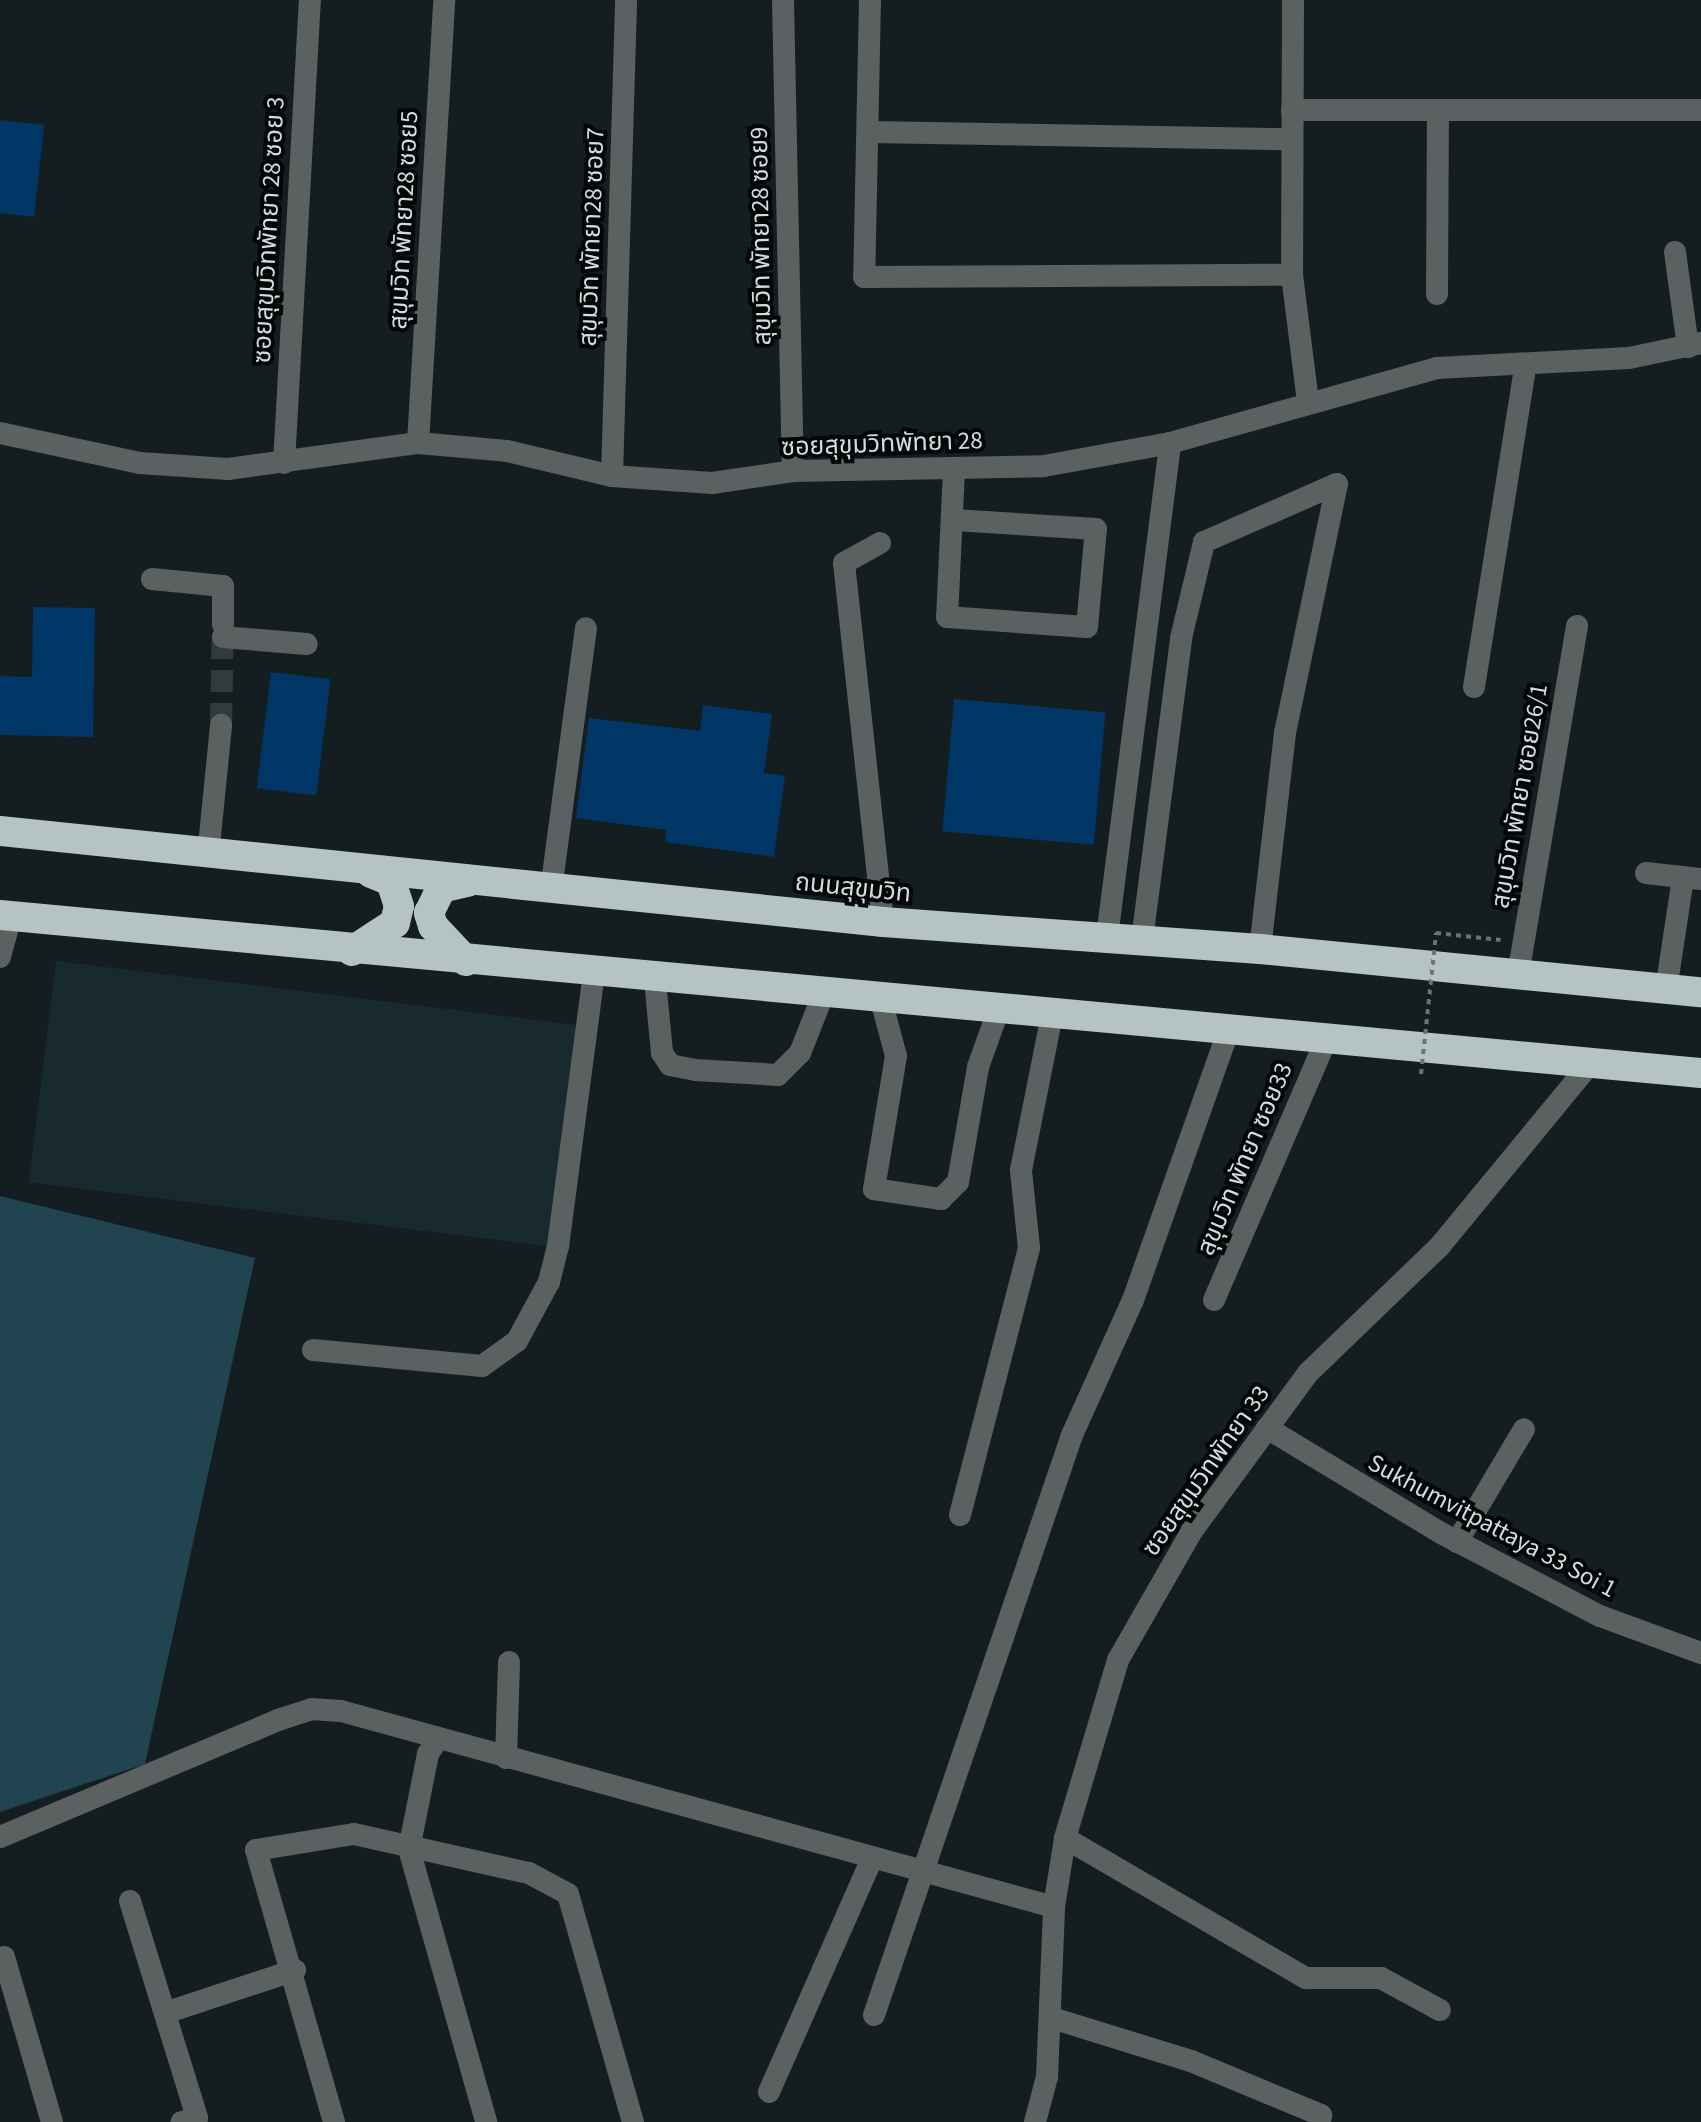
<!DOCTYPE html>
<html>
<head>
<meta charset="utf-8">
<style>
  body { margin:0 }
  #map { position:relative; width:1701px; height:2122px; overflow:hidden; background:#141d20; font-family:"Source Sans 3","Noto Sans Thai",sans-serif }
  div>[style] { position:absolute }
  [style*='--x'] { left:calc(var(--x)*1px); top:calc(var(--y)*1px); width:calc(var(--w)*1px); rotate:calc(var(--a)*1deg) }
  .built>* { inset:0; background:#192a2f; transform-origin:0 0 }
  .green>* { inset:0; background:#204551 }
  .building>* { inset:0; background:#003766; transform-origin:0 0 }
  .minor-tunnel>* { height:22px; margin-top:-11px; transform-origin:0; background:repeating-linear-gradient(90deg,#313a3c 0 22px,transparent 0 33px) }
  .path>* { height:4px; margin-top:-2px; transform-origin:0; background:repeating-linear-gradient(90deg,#6a7274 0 5px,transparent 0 10px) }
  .minor>* { height:22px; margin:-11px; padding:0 11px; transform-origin:11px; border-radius:11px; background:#5b6060 }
  .highway>* { height:30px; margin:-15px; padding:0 15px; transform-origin:15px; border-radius:15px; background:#b6c3c3 }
  .path-bridge>* { height:4px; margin-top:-2px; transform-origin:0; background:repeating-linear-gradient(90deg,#6a7274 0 5px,transparent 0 10px) }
  span { translate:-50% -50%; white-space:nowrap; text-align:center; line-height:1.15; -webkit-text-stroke:8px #040708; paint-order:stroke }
  .street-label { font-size:25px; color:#d6dcde }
</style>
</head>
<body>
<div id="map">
  <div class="built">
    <i style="left:56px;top:961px;width:545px;height:223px;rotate:7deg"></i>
  </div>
  <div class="green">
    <i style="clip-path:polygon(0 1196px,255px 1258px,145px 1764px,0 1812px)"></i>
  </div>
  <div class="building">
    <i style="clip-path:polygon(0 120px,44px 125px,34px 217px,0 213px)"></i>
    <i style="clip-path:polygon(33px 607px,95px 608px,93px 737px,0 735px,0 676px,32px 677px)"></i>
    <i style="left:271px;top:672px;width:60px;height:117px;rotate:7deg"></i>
    <i style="left:954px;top:699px;width:152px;height:133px;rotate:5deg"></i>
    <i style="clip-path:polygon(703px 705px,772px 714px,764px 773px,785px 776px,774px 857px,665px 842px,666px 830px,576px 818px,589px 718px,700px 731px)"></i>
  </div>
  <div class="minor-tunnel">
    <i style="--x:221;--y:725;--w:101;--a:-88.9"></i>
  </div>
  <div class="path">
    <i style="--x:1436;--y:933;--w:65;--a:6.1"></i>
  </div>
  <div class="minor">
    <i style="--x:783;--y:0;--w:471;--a:88.8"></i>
    <i style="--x:870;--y:0;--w:277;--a:91.2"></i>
    <i style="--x:864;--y:277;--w:428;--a:-0.3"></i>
    <i style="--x:1293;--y:0;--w:275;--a:90.2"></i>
    <i style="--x:1292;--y:275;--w:128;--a:82.8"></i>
    <i style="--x:1292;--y:110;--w:409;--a:0"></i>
    <i style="--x:870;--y:132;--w:422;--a:1"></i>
    <i style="--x:1675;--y:252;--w:96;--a:82.2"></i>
    <i style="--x:1437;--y:294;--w:184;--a:-89.7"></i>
    <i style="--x:0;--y:433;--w:143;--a:12.1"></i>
    <i style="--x:140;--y:463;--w:88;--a:3.9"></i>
    <i style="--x:228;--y:469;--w:192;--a:-7.8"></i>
    <i style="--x:418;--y:443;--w:89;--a:5.1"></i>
    <i style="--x:507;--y:451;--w:108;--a:13.4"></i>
    <i style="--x:612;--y:476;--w:100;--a:4"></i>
    <i style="--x:712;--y:483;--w:82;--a:-8.4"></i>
    <i style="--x:793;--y:471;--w:251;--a:-1.1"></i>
    <i style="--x:1044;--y:466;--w:128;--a:-10.3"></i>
    <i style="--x:1170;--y:443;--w:277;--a:-15.7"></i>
    <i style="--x:1437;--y:368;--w:192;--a:-3"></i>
    <i style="--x:1629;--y:358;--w:74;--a:-11.8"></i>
    <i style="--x:418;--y:443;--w:444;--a:-86.6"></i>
    <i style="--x:284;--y:463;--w:464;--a:-86.8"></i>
    <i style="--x:954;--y:470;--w:147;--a:92.7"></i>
    <i style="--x:947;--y:617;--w:140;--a:4.1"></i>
    <i style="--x:1087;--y:627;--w:98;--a:-84.8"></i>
    <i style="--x:1096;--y:529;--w:142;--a:-176.4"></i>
    <i style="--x:612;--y:476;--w:476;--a:-88.3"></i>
    <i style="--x:880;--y:543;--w:41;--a:150.9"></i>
    <i style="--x:844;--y:563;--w:361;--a:83.8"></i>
    <i style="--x:152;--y:579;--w:71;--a:5.6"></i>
    <i style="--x:223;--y:586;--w:38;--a:90"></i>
    <i style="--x:223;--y:637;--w:84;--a:4.8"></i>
    <i style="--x:1474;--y:687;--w:327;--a:-80.9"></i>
    <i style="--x:208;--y:856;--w:132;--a:-84.3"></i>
    <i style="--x:1646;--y:873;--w:55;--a:6.2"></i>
    <i style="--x:551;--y:890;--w:264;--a:-82.4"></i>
    <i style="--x:1107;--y:937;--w:498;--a:-82.7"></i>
    <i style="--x:1142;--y:940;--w:305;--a:-82.6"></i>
    <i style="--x:1181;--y:638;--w:99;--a:-76.5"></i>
    <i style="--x:1204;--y:542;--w:145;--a:-23.6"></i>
    <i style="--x:1337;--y:484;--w:254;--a:101.8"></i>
    <i style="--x:1285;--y:733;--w:217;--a:96.6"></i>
    <i style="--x:0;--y:957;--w:42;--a:-75"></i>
    <i style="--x:1518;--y:975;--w:354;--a:-80.4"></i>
    <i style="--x:655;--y:980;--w:73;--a:84.5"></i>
    <i style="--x:662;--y:1053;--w:14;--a:56"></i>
    <i style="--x:670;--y:1065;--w:25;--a:11"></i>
    <i style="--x:695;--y:1070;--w:83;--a:3.4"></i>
    <i style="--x:778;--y:1075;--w:31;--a:-45"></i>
    <i style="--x:800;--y:1053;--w:62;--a:-68.4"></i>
    <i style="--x:1666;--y:990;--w:114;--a:-81.4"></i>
    <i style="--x:881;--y:1000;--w:58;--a:75"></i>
    <i style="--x:896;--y:1056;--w:135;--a:99.4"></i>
    <i style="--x:874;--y:1189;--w:68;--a:8.5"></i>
    <i style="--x:941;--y:1199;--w:24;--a:-45"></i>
    <i style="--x:958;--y:1182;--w:117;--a:-80.1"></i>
    <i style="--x:978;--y:1067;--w:59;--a:-70.3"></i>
    <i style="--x:1214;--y:1300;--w:283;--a:-66.7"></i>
    <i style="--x:313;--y:1350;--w:170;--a:5.4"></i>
    <i style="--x:482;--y:1366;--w:43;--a:-35.5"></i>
    <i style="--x:517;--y:1341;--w:67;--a:-61.5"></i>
    <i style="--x:549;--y:1282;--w:37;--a:-76"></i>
    <i style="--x:558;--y:1246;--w:275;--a:-82.5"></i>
    <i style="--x:1267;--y:1428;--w:203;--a:31.1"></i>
    <i style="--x:1441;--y:1533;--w:179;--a:27.6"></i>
    <i style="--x:1600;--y:1616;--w:108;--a:20.1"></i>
    <i style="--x:960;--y:1515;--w:276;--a:-75.5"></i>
    <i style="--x:1029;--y:1248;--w:78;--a:-95.9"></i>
    <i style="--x:1021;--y:1170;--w:158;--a:-78.7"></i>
    <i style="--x:1457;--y:1542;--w:131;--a:-59.3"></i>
    <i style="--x:438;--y:1739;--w:18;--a:124"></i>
    <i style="--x:428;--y:1754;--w:97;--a:101.3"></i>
    <i style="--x:409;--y:1849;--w:284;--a:74.2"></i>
    <i style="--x:506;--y:1758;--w:96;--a:-88.2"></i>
    <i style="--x:0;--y:1837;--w:302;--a:-22.8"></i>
    <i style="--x:278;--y:1720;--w:35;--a:-18"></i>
    <i style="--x:311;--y:1709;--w:30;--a:4"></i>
    <i style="--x:341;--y:1711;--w:739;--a:15.37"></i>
    <i style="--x:1065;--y:1838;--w:279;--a:30.2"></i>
    <i style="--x:1306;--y:1978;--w:75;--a:0"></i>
    <i style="--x:1381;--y:1978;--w:67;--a:28.5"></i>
    <i style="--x:130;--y:1901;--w:227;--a:72.8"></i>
    <i style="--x:197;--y:2118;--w:16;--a:165"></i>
    <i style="--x:4;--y:1957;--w:172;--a:73.8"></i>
    <i style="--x:165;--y:2013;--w:137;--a:-18.3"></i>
    <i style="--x:874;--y:2015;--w:613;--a:-71.15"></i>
    <i style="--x:1072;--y:1435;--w:148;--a:-65.7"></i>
    <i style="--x:1133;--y:1300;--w:285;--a:-70.5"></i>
    <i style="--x:1052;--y:2018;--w:145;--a:17.2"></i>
    <i style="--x:1191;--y:2061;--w:141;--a:22.6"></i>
    <i style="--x:1321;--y:2115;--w:7;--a:98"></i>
    <i style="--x:769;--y:2092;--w:256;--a:-66.2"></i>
    <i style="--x:334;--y:2122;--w:283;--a:-106"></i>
    <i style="--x:256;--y:1850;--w:99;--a:-9.3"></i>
    <i style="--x:354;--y:1834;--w:179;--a:12.6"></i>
    <i style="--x:529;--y:1873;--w:44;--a:28.3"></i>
    <i style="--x:568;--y:1894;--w:237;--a:74.1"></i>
    <i style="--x:1035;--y:2122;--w:47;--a:-75.1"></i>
    <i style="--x:1047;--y:2077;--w:170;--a:-87.6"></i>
    <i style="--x:1054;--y:1907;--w:70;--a:-80.9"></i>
    <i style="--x:1065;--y:1838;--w:186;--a:-73.4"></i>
    <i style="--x:1118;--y:1660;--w:149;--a:-60.2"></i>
    <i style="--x:1192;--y:1531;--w:196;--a:-53.7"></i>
    <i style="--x:1308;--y:1373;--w:182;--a:-43.9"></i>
    <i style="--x:1439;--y:1247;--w:237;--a:-50.5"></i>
  </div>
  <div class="highway">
    <i style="--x:0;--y:831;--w:888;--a:5.88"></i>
    <i style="--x:883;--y:922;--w:378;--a:4.1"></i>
    <i style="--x:1260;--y:949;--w:443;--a:5.6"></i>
    <i style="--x:0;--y:915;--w:1708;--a:5.31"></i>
    <i style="--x:352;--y:951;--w:51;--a:-33.1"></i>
    <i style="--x:395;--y:923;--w:17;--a:-77"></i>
    <i style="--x:399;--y:906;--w:26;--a:-108"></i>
    <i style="--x:391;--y:881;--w:22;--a:-158"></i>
    <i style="--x:466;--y:961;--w:48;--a:-133.3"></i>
    <i style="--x:433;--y:926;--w:14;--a:-107"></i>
    <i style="--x:429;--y:913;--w:28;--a:-64"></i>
    <i style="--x:441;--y:888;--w:27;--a:-13"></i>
  </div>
  <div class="path-bridge">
    <i style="--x:1421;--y:1074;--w:142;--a:-83.9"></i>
  </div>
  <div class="street-label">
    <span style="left:404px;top:220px;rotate:-87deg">สุขุมวิท พัทยา28 ซอย5</span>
    <span style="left:269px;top:230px;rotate:-87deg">ซอยสุขุมวิทพัทยา 28 ซอย 3</span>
    <span style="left:761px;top:236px;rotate:-91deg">สุขุมวิท พัทยา28 ซอย9</span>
    <span style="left:592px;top:237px;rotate:-88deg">สุขุมวิท พัทยา28 ซอย7</span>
    <span style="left:882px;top:444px;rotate:-2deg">ซอยสุขุมวิทพัทยา 28</span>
    <span style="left:1520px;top:796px;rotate:-80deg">สุขุมวิท พัทยา ซอย26/1</span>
    <span style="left:853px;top:888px;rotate:6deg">ถนนสุขุมวิท</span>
    <span style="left:1245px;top:1159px;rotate:-67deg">สุขุมวิท พัทยา ซอย33</span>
    <span style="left:1206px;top:1471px;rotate:-55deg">ซอยสุขุมวิทพัทยา 33</span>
    <span style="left:1492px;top:1526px;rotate:28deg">Sukhumvitpattaya 33 Soi 1</span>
  </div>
</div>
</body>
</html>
